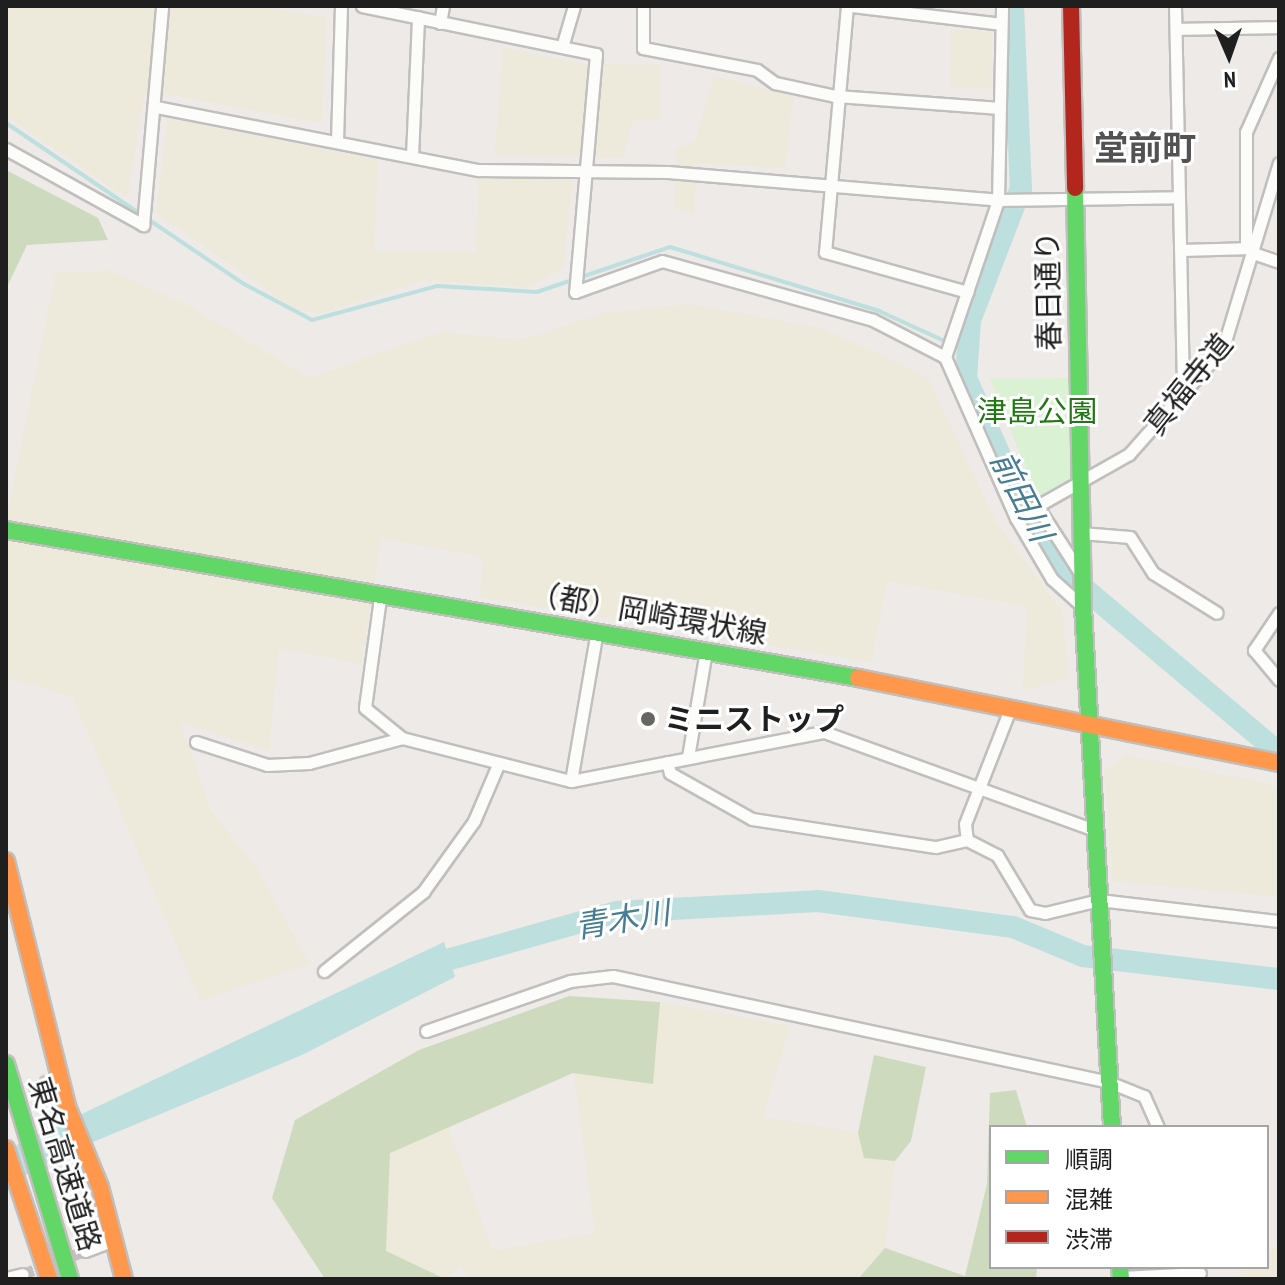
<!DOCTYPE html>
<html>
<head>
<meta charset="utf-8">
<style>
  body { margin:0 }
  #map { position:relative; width:1285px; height:1285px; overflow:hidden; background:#edeae7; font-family:"PT Sans Narrow","Noto Sans JP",sans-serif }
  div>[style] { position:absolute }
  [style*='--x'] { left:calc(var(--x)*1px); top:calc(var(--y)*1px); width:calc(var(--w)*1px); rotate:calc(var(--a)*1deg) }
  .farmland>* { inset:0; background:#ede9db; transform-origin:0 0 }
  .forest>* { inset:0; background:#cedabe }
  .park>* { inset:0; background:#dbf1d4 }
  .water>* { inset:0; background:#bddfde }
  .stream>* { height:4px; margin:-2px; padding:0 2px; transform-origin:2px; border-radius:2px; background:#bddfde }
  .river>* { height:22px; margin:-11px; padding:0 11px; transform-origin:11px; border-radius:11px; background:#bddfde }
  .street-tunnel>* { height:11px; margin-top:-5.5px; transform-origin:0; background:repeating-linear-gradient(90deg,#c4c1bf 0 11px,transparent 0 16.5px) }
  .roads { filter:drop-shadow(2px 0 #c0bfbe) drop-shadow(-2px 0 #c0bfbe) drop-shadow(0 2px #c0bfbe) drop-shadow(0 -2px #c0bfbe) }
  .street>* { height:11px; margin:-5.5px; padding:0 5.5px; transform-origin:5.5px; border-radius:5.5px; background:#fcfcfb }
  .fast>* { height:16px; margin:-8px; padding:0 8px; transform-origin:8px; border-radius:8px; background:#63d668 }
  .slow>* { height:16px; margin:-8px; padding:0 8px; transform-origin:8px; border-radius:8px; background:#ff974d }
  .jam>* { height:16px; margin:-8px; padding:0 8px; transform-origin:8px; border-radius:8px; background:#b3261e }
  .dots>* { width:22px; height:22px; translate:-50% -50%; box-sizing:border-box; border:4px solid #fff; border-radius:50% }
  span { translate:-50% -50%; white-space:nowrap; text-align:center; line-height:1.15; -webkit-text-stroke:6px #fff; paint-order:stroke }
  .street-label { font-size:30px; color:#1f1f1f }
  .park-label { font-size:30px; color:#207812 }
  .poi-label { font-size:30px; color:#1f1f1f; font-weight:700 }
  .left { translate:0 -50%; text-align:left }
  .water-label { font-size:32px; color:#477d92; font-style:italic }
  .quarter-label { font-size:34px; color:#525252; font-weight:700 }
  .frame { position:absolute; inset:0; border:8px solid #1f1f1f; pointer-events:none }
  .legend { position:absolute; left:989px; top:1125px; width:280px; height:144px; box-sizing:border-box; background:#fff; border:2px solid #a5a5a5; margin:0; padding:10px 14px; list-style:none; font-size:24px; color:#1f1f1f }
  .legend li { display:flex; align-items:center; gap:16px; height:40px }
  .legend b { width:40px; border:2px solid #a5a5a5 }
  .north { position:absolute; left:1189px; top:16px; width:80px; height:80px; -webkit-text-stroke:6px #fff; paint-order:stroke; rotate:178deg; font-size:22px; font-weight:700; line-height:32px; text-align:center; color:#1f1f1f }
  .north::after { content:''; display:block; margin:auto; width:28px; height:36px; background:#1f1f1f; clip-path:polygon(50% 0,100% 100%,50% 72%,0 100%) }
</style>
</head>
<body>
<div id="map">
  <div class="farmland">
    <i style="clip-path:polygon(6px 6px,260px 6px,326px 18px,322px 123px,145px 90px,127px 198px,6px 116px)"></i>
    <i style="left:951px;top:30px;width:41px;height:58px;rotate:1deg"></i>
    <i style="clip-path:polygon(503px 48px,586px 64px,660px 65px,660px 119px,632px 121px,623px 158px,495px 155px)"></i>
    <i style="clip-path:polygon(714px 76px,793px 96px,785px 168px,696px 163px,694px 214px,674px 208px,677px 148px,695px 142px)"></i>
    <i style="clip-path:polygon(168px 118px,378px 160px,374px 252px,476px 252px,478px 178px,573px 175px,563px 268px,529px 287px,425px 280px,319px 314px,295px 309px,156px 213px)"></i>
    <i style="clip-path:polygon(110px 271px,187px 305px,310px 378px,441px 332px,521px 340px,605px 313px,690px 304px,825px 329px,928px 378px,996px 522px,1062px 612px,1069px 678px,1023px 690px,1027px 606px,887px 581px,871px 662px,480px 597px,483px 557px,381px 538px,361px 664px,279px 648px,269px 750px,180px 722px,211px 811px,258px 870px,309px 964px,200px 1001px,73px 697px,6px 677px,6px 521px,56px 272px)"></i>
    <i style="clip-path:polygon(1126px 755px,1270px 784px,1279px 794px,1279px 897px,1113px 881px,1104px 771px)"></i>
    <i style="clip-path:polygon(660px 1002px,790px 1026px,763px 1117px,858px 1133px,864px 1158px,895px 1161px,885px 1248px,858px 1279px,469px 1279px,461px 1265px,445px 1279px,386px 1252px,390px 1153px,447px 1124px,493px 1251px,595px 1233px,574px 1073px,653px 1084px)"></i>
    <i style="clip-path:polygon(1279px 1244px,1279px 1279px,1234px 1279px,1250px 1267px,1267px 1267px,1267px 1254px)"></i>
  </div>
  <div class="forest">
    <i style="clip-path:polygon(6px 170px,98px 218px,108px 240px,27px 245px,6px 289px)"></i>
    <i style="clip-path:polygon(569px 996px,660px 1002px,653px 1084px,573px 1073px,390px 1153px,386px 1251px,445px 1279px,325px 1279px,272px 1198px,295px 1120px,419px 1050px)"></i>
    <i style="clip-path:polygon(874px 1055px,926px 1067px,911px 1141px,895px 1161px,864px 1158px,858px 1133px)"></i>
    <i style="clip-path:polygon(1016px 1090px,1027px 1127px,991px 1127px,991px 1267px,1037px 1267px,1036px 1279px,858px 1279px,885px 1248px,965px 1276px,987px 1184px,990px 1093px)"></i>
  </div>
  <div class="park">
    <i style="clip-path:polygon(1069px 378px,1072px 479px,1038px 498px,990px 379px)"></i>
  </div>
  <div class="water">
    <i style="clip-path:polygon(444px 942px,455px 977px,302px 1055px,57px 1157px,6px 1186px,6px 1150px)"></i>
  </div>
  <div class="stream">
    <i style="--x:6;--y:123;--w:287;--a:34.1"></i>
    <i style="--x:244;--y:284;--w:77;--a:27.9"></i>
    <i style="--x:312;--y:320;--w:130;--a:-15.2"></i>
    <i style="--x:437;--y:286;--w:100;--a:3.4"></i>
    <i style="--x:537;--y:292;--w:140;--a:-18.7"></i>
    <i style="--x:670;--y:247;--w:219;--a:17"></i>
    <i style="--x:879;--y:311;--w:94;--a:24.6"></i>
  </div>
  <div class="river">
    <i style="--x:1013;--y:6;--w:182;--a:87.5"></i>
    <i style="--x:1021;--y:188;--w:142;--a:111.1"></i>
    <i style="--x:970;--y:320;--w:58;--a:93.9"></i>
    <i style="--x:966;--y:378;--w:137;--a:66.3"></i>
    <i style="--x:1021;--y:503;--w:76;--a:59"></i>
    <i style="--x:1060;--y:568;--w:287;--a:40.2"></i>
    <i style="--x:422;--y:967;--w:203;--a:-15.8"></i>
    <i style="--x:617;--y:912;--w:201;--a:-3.1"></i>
    <i style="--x:818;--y:901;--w:197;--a:7.6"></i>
    <i style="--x:1013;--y:927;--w:76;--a:22.5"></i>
    <i style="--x:1083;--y:956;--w:197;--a:6.7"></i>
  </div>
  <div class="street-tunnel">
    <i style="--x:13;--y:1095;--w:35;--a:-22"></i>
    <i style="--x:23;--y:1274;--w:66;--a:-20.4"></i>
  </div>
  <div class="roads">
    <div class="street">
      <i style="--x:362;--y:6;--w:239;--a:11.6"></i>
      <i style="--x:596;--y:54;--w:239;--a:95"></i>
      <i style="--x:575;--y:292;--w:92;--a:-19.6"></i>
      <i style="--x:662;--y:261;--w:219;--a:15.6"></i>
      <i style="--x:873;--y:320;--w:81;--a:27.2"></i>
      <i style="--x:945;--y:357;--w:176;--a:66.2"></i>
      <i style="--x:1016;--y:518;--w:71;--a:59.5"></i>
      <i style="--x:1052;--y:579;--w:42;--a:42.1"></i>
      <i style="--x:643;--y:6;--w:42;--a:90"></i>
      <i style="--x:643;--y:48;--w:116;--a:10.9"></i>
      <i style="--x:757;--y:70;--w:22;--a:36"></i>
      <i style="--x:775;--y:83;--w:61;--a:12.2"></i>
      <i style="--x:835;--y:96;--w:163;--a:4.2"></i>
      <i style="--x:847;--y:6;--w:247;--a:95.1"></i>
      <i style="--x:825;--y:252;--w:148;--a:15.7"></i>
      <i style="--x:851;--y:6;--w:151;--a:6.8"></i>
      <i style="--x:1175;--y:6;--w:387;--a:88.8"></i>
      <i style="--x:440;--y:23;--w:17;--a:-80"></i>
      <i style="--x:1176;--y:29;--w:103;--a:-1.1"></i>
      <i style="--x:562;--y:47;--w:43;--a:-73.7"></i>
      <i style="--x:156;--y:107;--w:328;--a:11.1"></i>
      <i style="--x:478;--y:170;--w:190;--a:0.6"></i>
      <i style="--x:668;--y:172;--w:331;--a:4.8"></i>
      <i style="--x:998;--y:200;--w:181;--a:-0.9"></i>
      <i style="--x:337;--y:141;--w:135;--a:-88.3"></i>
      <i style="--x:6;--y:149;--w:157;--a:29"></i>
      <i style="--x:143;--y:225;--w:220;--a:-85"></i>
      <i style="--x:412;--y:156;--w:139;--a:-87.5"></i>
      <i style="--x:1246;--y:248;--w:116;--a:-90"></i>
      <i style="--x:1246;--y:132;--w:81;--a:-66"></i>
      <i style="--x:1180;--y:250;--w:73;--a:-1.6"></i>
      <i style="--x:1256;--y:254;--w:24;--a:19"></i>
      <i style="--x:945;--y:357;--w:166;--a:-71.3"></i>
      <i style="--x:998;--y:200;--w:194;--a:-88.8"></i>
      <i style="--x:1037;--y:506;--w:83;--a:57.3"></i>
      <i style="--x:1016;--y:518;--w:130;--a:-29.5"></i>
      <i style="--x:1129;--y:454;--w:142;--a:-48.4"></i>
      <i style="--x:1223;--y:348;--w:193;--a:-73.2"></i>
      <i style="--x:1081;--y:533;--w:49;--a:4.7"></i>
      <i style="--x:1130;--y:537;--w:43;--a:57.4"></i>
      <i style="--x:1153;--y:573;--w:75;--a:32"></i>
      <i style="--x:380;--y:598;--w:111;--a:97.8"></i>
      <i style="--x:365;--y:708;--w:48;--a:39"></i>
      <i style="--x:1279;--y:613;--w:45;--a:124"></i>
      <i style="--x:1254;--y:650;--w:39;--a:50"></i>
      <i style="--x:1010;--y:709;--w:123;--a:111.4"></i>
      <i style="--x:965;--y:824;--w:16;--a:83"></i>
      <i style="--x:967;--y:840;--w:34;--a:27"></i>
      <i style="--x:997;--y:855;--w:64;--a:59"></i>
      <i style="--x:1030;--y:910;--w:15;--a:11"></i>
      <i style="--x:1045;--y:913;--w:56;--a:-13.5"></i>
      <i style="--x:1099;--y:900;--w:181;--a:6.7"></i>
      <i style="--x:196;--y:742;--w:75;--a:17.9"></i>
      <i style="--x:267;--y:765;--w:42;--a:-2.7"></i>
      <i style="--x:309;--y:763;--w:96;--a:-15"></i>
      <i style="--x:402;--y:738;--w:174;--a:14.3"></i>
      <i style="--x:571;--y:781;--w:258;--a:-11"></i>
      <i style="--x:824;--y:732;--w:287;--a:19.9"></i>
      <i style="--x:688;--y:757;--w:108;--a:-80.4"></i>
      <i style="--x:667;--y:762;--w:11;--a:75"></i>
      <i style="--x:670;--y:773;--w:94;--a:29.3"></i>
      <i style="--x:752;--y:819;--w:186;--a:8.7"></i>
      <i style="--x:936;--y:847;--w:32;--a:-13"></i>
      <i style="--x:571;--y:781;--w:147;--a:-80.2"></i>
      <i style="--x:324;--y:971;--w:127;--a:-38.6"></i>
      <i style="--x:423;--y:892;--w:87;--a:-54.3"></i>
      <i style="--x:474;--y:821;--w:59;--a:-66.9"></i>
      <i style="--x:426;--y:1031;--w:152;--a:-19.1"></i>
      <i style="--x:570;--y:981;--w:43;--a:-6.6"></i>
      <i style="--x:613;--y:976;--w:507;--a:12.06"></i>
      <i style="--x:1109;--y:1082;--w:38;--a:22"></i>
      <i style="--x:1144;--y:1096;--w:34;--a:66"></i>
      <i style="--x:46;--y:1082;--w:16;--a:7"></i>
      <i style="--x:85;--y:1251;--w:30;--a:-21"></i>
      <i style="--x:1121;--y:1277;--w:79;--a:-2.9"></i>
      <i style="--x:6;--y:1278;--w:17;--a:-13"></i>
    </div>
    <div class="fast">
      <i style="--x:1075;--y:188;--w:419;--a:88.9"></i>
      <i style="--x:1083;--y:607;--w:521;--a:86.81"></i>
      <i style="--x:6;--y:530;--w:865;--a:9.85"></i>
      <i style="--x:6;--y:1064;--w:224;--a:73.4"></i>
      <i style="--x:1120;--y:1267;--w:12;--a:85"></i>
    </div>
    <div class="slow">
      <i style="--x:858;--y:678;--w:429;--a:11.4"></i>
      <i style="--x:6;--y:861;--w:256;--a:76"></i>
      <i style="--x:68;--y:1109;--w:84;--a:67.7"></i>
      <i style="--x:100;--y:1187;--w:95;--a:75.4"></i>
      <i style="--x:6;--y:1149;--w:137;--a:71.7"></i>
    </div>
    <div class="jam">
      <i style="--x:1071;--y:6;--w:182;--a:88.7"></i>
    </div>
  </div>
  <div class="dots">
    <i style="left:648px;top:719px;background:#676665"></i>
  </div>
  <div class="street-label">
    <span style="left:1048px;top:291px;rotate:-91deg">春日通り</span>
    <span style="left:1188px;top:384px;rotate:-51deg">真福寺道</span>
    <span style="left:648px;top:613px;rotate:10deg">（都）岡崎環状線</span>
    <span style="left:65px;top:1164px;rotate:73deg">東名高速道路</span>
  </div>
  <div class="park-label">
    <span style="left:1037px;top:411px">津島公園</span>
  </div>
  <div class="poi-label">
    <span class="left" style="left:664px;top:719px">ミニストップ</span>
  </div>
  <div class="water-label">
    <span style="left:1022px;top:496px;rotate:63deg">前田川</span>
    <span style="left:622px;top:919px;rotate:-9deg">青木川</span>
  </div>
  <div class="quarter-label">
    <span style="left:1145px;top:148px">堂前町</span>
  </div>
  <div class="frame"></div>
  <ul class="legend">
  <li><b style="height:10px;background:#63d668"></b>順調</li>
  <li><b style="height:10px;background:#ff974d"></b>混雑</li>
  <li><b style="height:10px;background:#b3261e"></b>渋滞</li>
  </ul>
  <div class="north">N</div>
</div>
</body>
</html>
